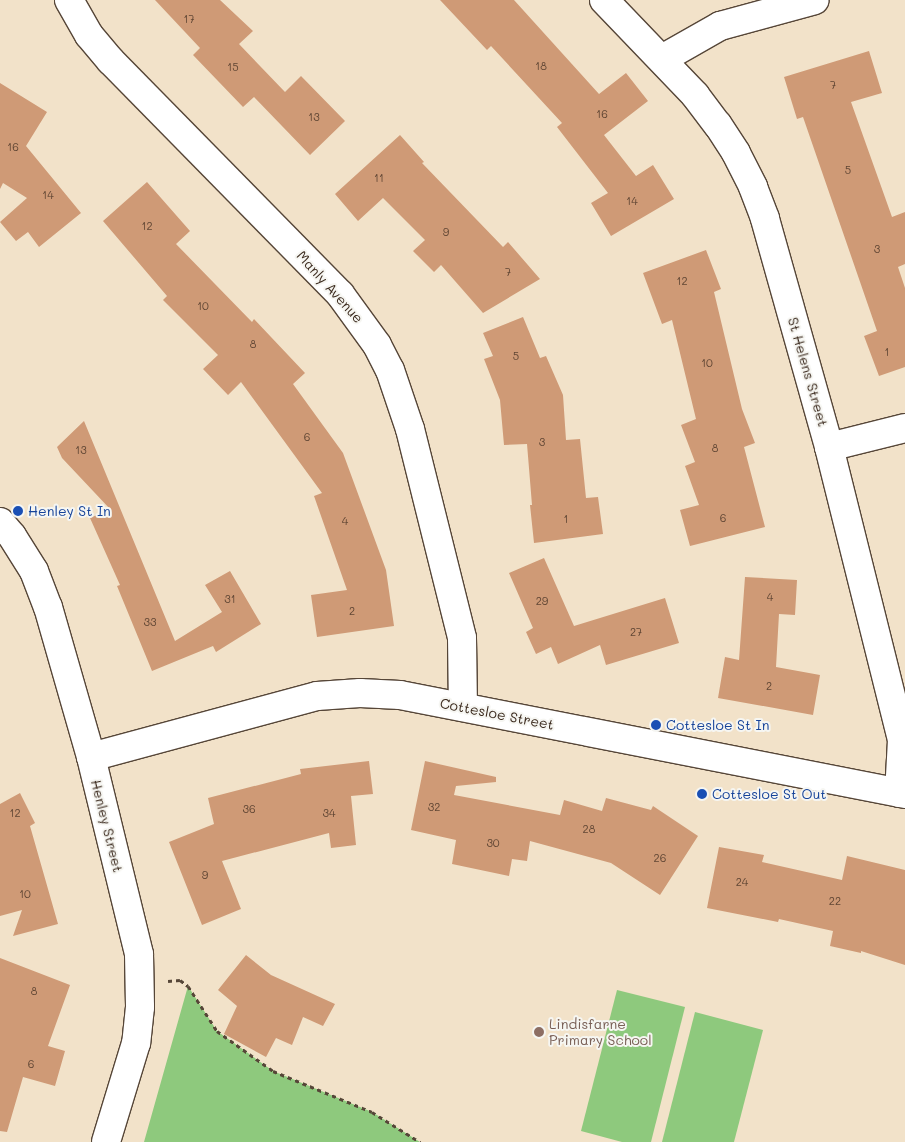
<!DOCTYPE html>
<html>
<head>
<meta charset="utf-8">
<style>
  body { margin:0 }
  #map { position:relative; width:905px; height:1142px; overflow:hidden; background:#f2e2c9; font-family:Mali,sans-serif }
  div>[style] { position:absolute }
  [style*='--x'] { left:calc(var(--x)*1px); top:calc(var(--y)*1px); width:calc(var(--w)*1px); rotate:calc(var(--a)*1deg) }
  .green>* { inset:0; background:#8ec97d }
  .building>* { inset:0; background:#cf9a76 }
  .path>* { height:3px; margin-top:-1.5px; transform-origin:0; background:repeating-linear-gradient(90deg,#564638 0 4px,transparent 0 8px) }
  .roads { filter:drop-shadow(1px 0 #564638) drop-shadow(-1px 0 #564638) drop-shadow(0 1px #564638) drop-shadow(0 -1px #564638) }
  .minor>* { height:28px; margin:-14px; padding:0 14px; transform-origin:14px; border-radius:14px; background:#fff }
  .dots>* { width:14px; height:14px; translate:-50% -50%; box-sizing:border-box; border:2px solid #f6f6f2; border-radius:50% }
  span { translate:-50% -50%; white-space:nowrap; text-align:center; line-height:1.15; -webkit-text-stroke:4px #f6f6f2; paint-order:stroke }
  .number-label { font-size:11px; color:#604634 }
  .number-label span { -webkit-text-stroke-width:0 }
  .street-label { font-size:14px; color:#3b2a1e }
  .transit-label { font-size:14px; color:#164399 }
  .left { translate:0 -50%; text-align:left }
  .education-label { font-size:14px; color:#785e54 }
</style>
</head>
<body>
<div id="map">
  <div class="green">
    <i style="clip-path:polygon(188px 986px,217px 1031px,273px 1071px,372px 1112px,420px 1142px,144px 1142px)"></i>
    <i style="clip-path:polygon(617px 990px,685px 1007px,651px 1142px,622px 1142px,581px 1131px)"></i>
    <i style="clip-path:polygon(695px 1012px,763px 1030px,734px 1142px,662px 1142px)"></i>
  </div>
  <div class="building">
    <i style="clip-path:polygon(155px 0,220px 0,253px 31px,239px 44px,285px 92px,301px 76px,345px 121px,310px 155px,254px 97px,243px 107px,193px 55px,200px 48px)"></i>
    <i style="clip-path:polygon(440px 0,514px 0,599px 94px,626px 73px,648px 101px,604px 135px,636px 176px,653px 165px,674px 199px,611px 236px,591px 203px,608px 193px,557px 127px,562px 123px,491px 46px,487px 50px)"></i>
    <i style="clip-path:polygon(869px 51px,882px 93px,851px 102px,892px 217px,905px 212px,905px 264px,898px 267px,905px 288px,905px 367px,879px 376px,864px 336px,877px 331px,803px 117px,797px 119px,784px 77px)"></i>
    <i style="clip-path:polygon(0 83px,47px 112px,26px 146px,81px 213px,39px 247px,28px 232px,16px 241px,0 222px,27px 198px,3px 183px,0 189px)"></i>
    <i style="clip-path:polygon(400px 135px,424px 162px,422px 163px,503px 247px,508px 242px,540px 279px,483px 313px,441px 265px,434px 272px,413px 251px,425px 240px,383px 198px,358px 221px,335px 194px)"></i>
    <i style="clip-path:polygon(147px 182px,190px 231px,176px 244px,252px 322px,254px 319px,305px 373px,293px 384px,343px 453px,386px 570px,394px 626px,317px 637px,311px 595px,347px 590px,314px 496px,322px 493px,241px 382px,228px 395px,203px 369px,218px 355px,163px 300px,167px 296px,103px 221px)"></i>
    <i style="clip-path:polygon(706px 250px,721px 289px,714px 292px,742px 409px,755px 443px,744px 447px,765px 527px,690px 546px,680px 510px,699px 505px,685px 466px,695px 462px,681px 425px,696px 419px,672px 320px,662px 324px,643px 273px)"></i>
    <i style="clip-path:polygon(523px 317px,540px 358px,546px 356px,563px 395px,566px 440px,580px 439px,586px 498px,598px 497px,603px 534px,534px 543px,530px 505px,532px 505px,527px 444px,504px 445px,500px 400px,484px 359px,493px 356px,483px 333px)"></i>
    <i style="clip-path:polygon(84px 421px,175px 641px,222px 612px,205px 585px,230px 571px,261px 624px,216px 652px,213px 646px,152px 671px,117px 586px,120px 585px,90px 518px,110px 509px,62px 458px,57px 447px)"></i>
    <i style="clip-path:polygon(544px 558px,574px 626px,665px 598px,679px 643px,606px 665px,600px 645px,558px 664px,551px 647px,536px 654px,526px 632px,533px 628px,509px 573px)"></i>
    <i style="clip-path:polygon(745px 577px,797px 580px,795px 615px,779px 614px,776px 667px,820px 675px,813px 715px,718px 698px,725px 657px,739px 660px)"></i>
    <i style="clip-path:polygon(369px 761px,373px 794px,351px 796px,356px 845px,331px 848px,329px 833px,222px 861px,241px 909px,202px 925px,169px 842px,214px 824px,208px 798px,301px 774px,300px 769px)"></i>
    <i style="clip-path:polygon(425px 761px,496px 777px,496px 782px,456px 786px,454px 795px,560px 815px,564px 800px,602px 811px,606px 798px,651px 810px,653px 806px,698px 836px,660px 895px,611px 863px,530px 841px,527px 861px,512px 859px,509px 876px,452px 864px,456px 840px,411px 830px)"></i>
    <i style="clip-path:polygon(20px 793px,35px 823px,30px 826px,58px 924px,13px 936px,22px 910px,0 916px,0 804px)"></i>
    <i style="clip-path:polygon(719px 847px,764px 855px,762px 862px,842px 880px,847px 856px,905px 870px,905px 965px,861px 951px,861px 953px,830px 946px,833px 931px,779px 919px,778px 922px,707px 908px)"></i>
    <i style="clip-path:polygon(246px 955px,271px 975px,335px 1004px,323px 1026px,303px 1017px,292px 1045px,276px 1038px,266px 1057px,224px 1034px,237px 1006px,218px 990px)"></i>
    <i style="clip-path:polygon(0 958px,70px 985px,48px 1046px,65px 1051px,55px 1086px,23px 1077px,7px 1132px,0 1131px)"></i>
  </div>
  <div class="path">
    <i style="--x:168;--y:981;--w:12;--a:-5"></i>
    <i style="--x:180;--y:980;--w:10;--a:37"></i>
    <i style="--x:188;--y:986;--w:54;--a:57.2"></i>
    <i style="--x:217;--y:1031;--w:69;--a:35.5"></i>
    <i style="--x:273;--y:1071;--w:107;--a:22.5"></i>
    <i style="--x:372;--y:1112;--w:57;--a:32"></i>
  </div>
  <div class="roads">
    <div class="minor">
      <i style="--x:69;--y:0;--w:40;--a:60.3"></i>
      <i style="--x:89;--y:35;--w:34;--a:50"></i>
      <i style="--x:111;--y:61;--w:327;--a:45.5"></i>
      <i style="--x:340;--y:294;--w:63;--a:54"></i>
      <i style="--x:377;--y:345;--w:28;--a:63"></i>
      <i style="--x:390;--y:370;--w:62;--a:71.3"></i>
      <i style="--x:410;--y:429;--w:215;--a:76"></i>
      <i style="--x:462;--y:638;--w:69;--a:89.2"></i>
      <i style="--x:604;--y:0;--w:132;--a:46.2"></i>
      <i style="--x:695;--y:95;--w:38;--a:53"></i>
      <i style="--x:718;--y:125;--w:33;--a:57"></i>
      <i style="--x:736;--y:153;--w:38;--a:63"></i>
      <i style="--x:753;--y:187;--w:34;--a:69"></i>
      <i style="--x:765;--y:219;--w:237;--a:74.3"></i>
      <i style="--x:829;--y:447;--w:302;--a:76"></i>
      <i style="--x:902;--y:740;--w:53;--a:93.2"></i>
      <i style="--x:662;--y:59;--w:67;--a:-29.6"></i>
      <i style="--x:720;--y:26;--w:98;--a:-15.3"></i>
      <i style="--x:829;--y:447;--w:78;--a:-14"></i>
      <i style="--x:0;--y:522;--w:18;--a:49"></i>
      <i style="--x:12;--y:536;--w:41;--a:57.8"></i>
      <i style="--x:34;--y:571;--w:39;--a:69"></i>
      <i style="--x:48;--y:607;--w:156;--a:74"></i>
      <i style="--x:91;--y:757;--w:203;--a:76.3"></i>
      <i style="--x:139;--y:954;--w:53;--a:88.9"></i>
      <i style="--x:140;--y:1007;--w:36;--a:96"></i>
      <i style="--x:136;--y:1043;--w:103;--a:106.9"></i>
      <i style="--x:91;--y:757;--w:234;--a:-15.1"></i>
      <i style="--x:317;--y:696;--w:43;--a:-4"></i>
      <i style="--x:360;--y:693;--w:40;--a:2.9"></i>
      <i style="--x:400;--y:695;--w:515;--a:11.09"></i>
    </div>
  </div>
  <div class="dots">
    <i style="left:18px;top:511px;background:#1a4fb4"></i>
    <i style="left:656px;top:725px;background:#1a4fb4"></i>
    <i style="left:702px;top:794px;background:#1a4fb4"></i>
    <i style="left:539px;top:1032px;background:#8d6e63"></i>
  </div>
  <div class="number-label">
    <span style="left:189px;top:19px">17</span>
    <span style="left:541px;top:66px">18</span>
    <span style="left:233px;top:67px">15</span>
    <span style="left:833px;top:85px">7</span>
    <span style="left:602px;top:114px">16</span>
    <span style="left:314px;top:117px">13</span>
    <span style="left:13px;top:147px">16</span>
    <span style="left:848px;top:170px">5</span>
    <span style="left:379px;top:178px">11</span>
    <span style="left:48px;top:195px">14</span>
    <span style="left:632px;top:201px">14</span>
    <span style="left:147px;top:226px">12</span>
    <span style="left:446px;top:232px">9</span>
    <span style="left:877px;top:249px">3</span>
    <span style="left:508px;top:272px">7</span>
    <span style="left:682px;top:281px">12</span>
    <span style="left:203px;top:306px">10</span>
    <span style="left:253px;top:344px">8</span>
    <span style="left:887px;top:352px">1</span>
    <span style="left:516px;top:356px">5</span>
    <span style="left:707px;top:363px">10</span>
    <span style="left:307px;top:437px">6</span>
    <span style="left:542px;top:442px">3</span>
    <span style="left:715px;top:448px">8</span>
    <span style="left:81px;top:450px">13</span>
    <span style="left:723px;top:518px">6</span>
    <span style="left:566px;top:519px">1</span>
    <span style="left:345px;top:521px">4</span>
    <span style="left:770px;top:597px">4</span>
    <span style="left:230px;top:599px">31</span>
    <span style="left:542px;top:601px">29</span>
    <span style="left:352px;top:611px">2</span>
    <span style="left:150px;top:622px">33</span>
    <span style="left:636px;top:632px">27</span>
    <span style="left:769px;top:686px">2</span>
    <span style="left:434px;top:807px">32</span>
    <span style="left:249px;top:809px">36</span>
    <span style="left:15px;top:813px">12</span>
    <span style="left:329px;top:813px">34</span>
    <span style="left:589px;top:829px">28</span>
    <span style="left:493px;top:843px">30</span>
    <span style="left:660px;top:858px">26</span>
    <span style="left:205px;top:875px">9</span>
    <span style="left:742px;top:882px">24</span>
    <span style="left:25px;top:894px">10</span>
    <span style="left:835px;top:901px">22</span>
    <span style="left:34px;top:991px">8</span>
    <span style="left:31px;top:1064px">6</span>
  </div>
  <div class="street-label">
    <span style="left:330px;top:287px;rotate:48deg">Manly Avenue</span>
    <span style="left:808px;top:372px;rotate:74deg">St Helens Street</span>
    <span style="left:497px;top:714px;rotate:11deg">Cottesloe Street</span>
    <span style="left:107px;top:826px;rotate:76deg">Henley Street</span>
  </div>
  <div class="transit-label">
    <span class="left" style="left:28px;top:511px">Henley St In</span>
    <span class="left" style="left:666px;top:725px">Cottesloe St In</span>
    <span class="left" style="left:712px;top:794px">Cottesloe St Out</span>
  </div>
  <div class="education-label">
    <span class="left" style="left:549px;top:1032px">Lindisfarne<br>Primary School</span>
  </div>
</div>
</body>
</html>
